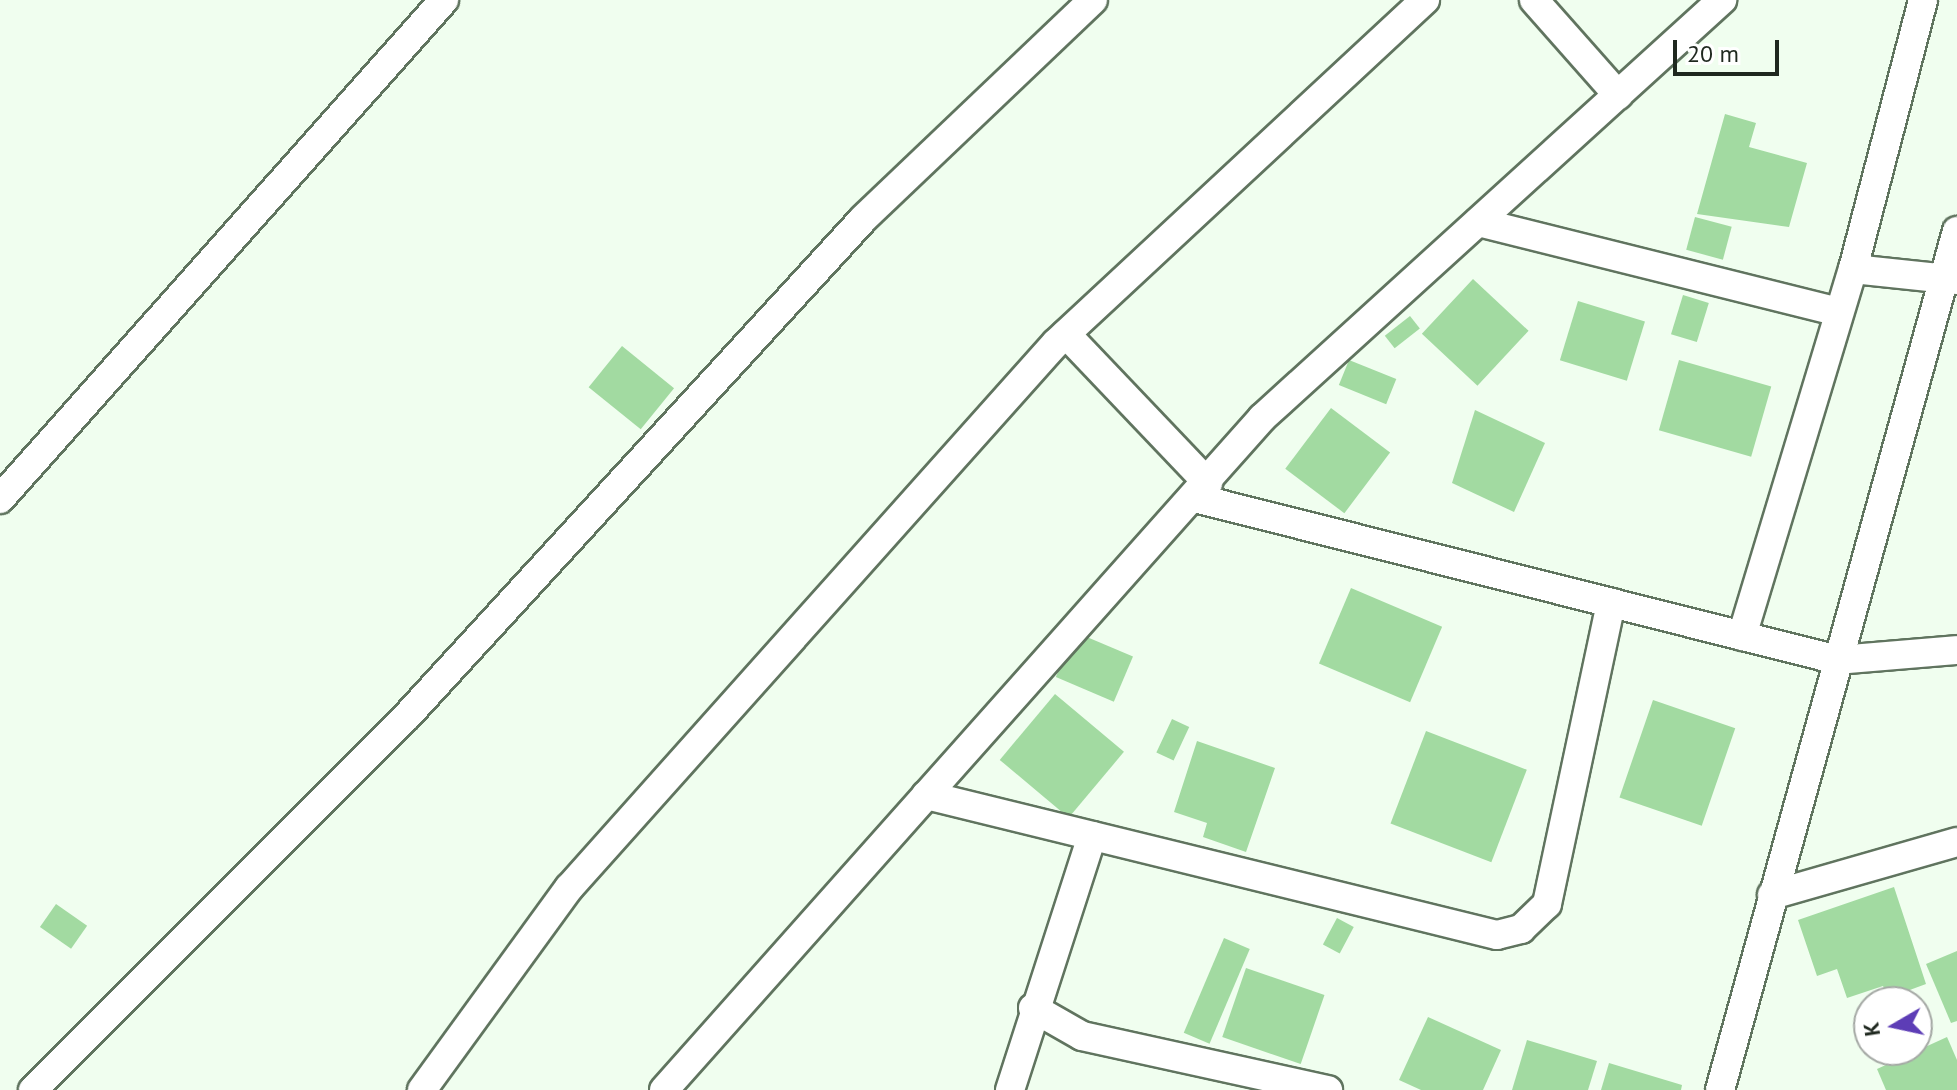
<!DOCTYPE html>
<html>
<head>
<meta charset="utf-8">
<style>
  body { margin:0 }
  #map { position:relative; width:1957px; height:1090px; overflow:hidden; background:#f0feef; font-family:"PT Sans",sans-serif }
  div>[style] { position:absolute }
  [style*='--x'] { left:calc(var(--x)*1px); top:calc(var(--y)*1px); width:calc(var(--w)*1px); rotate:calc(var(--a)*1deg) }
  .building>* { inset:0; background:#a2daa1; transform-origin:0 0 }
  .roads { filter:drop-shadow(2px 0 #60745f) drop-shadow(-2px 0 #60745f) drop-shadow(0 2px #60745f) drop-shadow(0 -2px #60745f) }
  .minor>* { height:28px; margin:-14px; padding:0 14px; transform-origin:14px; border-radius:14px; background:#fff }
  span { translate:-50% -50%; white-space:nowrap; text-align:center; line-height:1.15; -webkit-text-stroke:6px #fff; paint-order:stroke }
  .north { position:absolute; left:1853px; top:986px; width:80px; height:80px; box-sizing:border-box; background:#fff; border:2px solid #a5a9a5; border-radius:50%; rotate:261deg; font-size:22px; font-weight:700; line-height:32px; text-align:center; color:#1f281f }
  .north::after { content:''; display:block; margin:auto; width:28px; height:36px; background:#5d3db6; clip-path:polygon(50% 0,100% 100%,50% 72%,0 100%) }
  .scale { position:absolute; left:1673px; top:40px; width:106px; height:36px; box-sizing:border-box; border:4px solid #1f281f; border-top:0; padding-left:10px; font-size:24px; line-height:28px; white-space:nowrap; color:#1f281f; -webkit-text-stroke:6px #fff; paint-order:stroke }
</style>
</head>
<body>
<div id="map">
  <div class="building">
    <i style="clip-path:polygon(1725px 114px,1756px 123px,1749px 147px,1807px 163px,1789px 227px,1697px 214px)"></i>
    <i style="left:1695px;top:217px;width:38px;height:34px;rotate:15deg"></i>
    <i style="left:1473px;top:279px;width:76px;height:75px;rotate:43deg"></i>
    <i style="left:1683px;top:295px;width:27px;height:41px;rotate:17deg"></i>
    <i style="left:1578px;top:301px;width:70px;height:62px;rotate:17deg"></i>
    <i style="left:1410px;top:316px;width:16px;height:32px;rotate:52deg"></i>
    <i style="left:622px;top:346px;width:67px;height:53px;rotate:39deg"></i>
    <i style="left:1349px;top:360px;width:51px;height:27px;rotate:22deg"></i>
    <i style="left:1679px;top:360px;width:96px;height:73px;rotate:16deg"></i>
    <i style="left:1331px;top:408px;width:74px;height:76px;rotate:37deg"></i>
    <i style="clip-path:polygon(1475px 410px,1545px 443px,1514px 512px,1452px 483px)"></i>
    <i style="left:1351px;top:588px;width:99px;height:82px;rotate:23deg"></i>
    <i style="left:1075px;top:632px;width:63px;height:49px;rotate:23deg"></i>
    <i style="left:1055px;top:694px;width:90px;height:86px;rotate:40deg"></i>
    <i style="left:1653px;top:700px;width:87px;height:103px;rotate:19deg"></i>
    <i style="left:1172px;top:719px;width:19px;height:37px;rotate:25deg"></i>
    <i style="left:1426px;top:731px;width:108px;height:99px;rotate:21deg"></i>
    <i style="clip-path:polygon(1197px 741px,1275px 768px,1246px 852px,1203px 837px,1207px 823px,1174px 812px)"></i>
    <i style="clip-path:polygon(1894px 887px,1926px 984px,1888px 998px,1883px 986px,1847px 998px,1837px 969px,1817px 976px,1798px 920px)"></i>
    <i style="left:56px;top:904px;width:38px;height:28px;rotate:35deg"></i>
    <i style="left:1337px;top:918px;width:19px;height:30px;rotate:28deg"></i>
    <i style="left:1224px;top:938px;width:28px;height:103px;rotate:23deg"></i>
    <i style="clip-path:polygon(1957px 951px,1957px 1021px,1951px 1023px,1926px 964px)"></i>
    <i style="left:1246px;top:968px;width:83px;height:73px;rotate:19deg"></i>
    <i style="clip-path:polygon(1428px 1017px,1501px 1050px,1483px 1090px,1421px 1090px,1399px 1080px)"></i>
    <i style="clip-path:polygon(1947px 1037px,1957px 1060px,1957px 1090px,1886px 1090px,1877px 1069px)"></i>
    <i style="clip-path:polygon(1527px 1040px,1597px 1061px,1588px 1090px,1512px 1090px)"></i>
    <i style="clip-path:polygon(1609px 1063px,1682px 1085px,1681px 1090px,1601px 1090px)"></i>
  </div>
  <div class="roads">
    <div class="minor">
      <i style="--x:1534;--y:0;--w:127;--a:48.5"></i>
      <i style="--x:1478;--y:222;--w:372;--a:14"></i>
      <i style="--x:1853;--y:269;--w:105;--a:6"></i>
      <i style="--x:1066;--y:334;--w:206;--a:46.4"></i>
      <i style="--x:1195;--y:498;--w:663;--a:14.14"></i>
      <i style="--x:1838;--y:660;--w:119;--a:-4.8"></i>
      <i style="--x:0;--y:499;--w:668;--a:-48.34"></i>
      <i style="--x:1742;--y:636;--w:383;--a:-73.2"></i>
      <i style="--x:1853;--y:269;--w:278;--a:-75.4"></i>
      <i style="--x:926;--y:795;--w:588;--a:13.78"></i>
      <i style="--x:1497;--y:935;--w:25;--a:-14"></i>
      <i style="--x:1521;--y:929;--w:36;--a:-44"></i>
      <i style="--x:1547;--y:904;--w:308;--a:-78"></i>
      <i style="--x:1772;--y:895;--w:192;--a:-16"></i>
      <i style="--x:1033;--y:1008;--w:56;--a:29.7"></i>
      <i style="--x:1082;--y:1036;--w:252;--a:12.4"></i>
      <i style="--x:33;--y:1090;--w:530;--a:-45"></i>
      <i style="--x:408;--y:715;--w:674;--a:-47.46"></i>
      <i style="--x:864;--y:218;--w:316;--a:-43.6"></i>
      <i style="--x:422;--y:1090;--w:250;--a:-54"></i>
      <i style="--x:569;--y:888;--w:731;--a:-48.22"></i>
      <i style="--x:1056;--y:343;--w:504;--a:-42.91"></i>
      <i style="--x:664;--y:1090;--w:900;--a:-48.33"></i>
      <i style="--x:1262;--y:418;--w:622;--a:-42.26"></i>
      <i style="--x:1010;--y:1090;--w:267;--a:-72.1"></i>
      <i style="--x:1720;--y:1090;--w:891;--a:-74.58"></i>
    </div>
  </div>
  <div class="north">K</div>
  <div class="scale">20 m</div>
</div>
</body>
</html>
